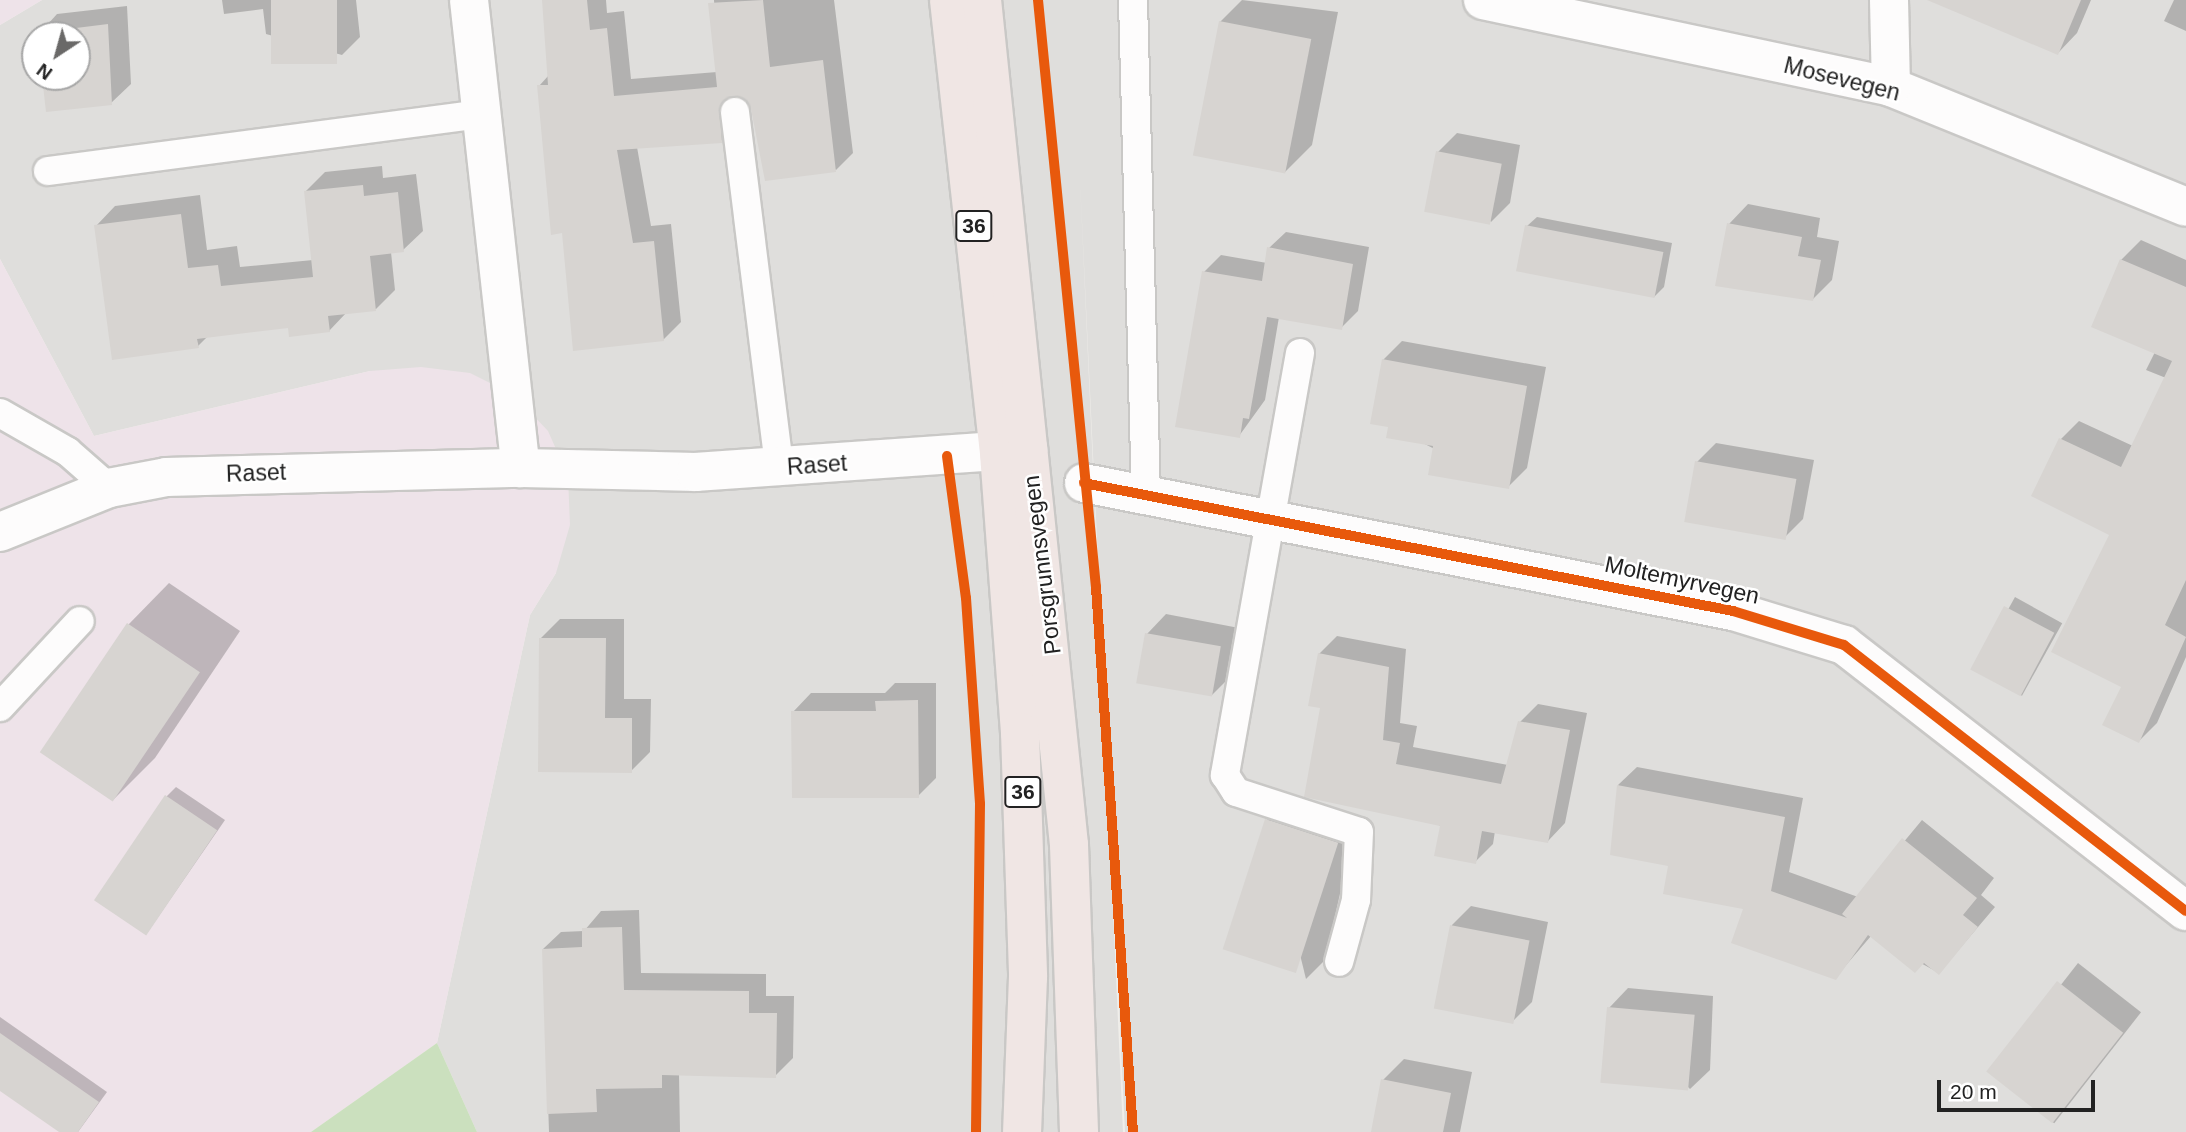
<!DOCTYPE html>
<html>
<head>
<meta charset="utf-8">
<style>
  body { margin:0 }
  #map { position:relative; width:2186px; height:1132px; overflow:hidden; background:#f0eeea; font-family:Helvetica,sans-serif }
  div>[style] { position:absolute }
  [style*='--x'] { left:calc(var(--x)*1px); top:calc(var(--y)*1px); width:calc(var(--w)*1px); rotate:calc(var(--a)*1deg) }
  .residential>* { inset:0; background:#dfdedc }
  .industrial>* { inset:0; background:#eee3e9 }
  .forest>* { inset:0; background:#cbe0be }
  .shadow>* { inset:0; background:#0003; transform-origin:0 0 }
  .building>* { inset:0; background:#d7d4d1; transform-origin:0 0 }
  .roads { filter:drop-shadow(2px 0 #c9c8c6) drop-shadow(-2px 0 #c9c8c6) drop-shadow(0 2px #c9c8c6) drop-shadow(0 -2px #c9c8c6) }
  .service>* { height:28px; margin:-14px; padding:0 14px; transform-origin:14px; border-radius:14px; background:#fdfcfc }
  .minor>* { height:38px; margin:-19px; padding:0 19px; transform-origin:19px; border-radius:19px; background:#fdfcfc }
  .trunk>* { height:38px; margin:-19px; padding:0 19px; transform-origin:19px; border-radius:19px; background:#f0e6e4 }
  .cycleway>* { height:10px; margin:-5px; padding:0 5px; transform-origin:5px; border-radius:5px; background:#e8590c }
  span { translate:-50% -50%; white-space:nowrap; text-align:center; line-height:1.15; -webkit-text-stroke:5px #fff; paint-order:stroke }
  .shield-label span { padding:2px 5px; background:#fff; border:2px solid; border-radius:5px; -webkit-text-stroke-width:0 }
  .shield-label { font-size:21px; color:#222; font-weight:700 }
  .street-label { font-size:23px; color:#222 }
  .north { position:absolute; left:21px; top:21px; width:70px; height:70px; box-sizing:border-box; background:#fff; border:2px solid #a7a7a7; border-radius:50%; rotate:216deg; font-size:19px; font-weight:700; line-height:28px; text-align:center; color:#222 }
  .north::after { content:''; display:block; margin:auto; width:24px; height:32px; background:#6a6968; clip-path:polygon(50% 0,100% 100%,50% 72%,0 100%) }
  .scale { position:absolute; left:1937px; top:1080px; width:158px; height:32px; box-sizing:border-box; border:4px solid #222; border-top:0; padding-left:9px; font-size:21px; line-height:24px; white-space:nowrap; color:#222; -webkit-text-stroke:5px #fff; paint-order:stroke }
</style>
</head>
<body>
<div id="map">
  <div class="residential">
    <i style="clip-path:polygon(evenodd,42px 0,2186px 0,2186px 1132px,1125px 1132px,1080px 180px,1123px 1132px,477px 1132px,437px 1043px,530px 615px,556px 573px,370px 371px,94px 436px,0 259px,0 25px,42px 0,35px 35px,77px 35px,77px 77px,35px 77px,35px 35px)"></i>
  </div>
  <div class="industrial">
    <i style="clip-path:polygon(0 0,42px 0,0 25px)"></i>
    <i style="clip-path:polygon(0 259px,94px 436px,370px 371px,421px 367px,470px 373px,514px 395px,548px 431px,568px 476px,570px 525px,556px 573px,530px 615px,437px 1043px,311px 1132px,0 1132px)"></i>
  </div>
  <div class="forest">
    <i style="clip-path:polygon(437px 1043px,477px 1132px,311px 1132px)"></i>
  </div>
  <div class="shadow">
    <i style="clip-path:polygon(222px 0,356px 0,360px 37px,342px 55px,266px 34px,263px 9px,224px 14px)"></i>
    <i style="clip-path:polygon(544px 0,606px 0,607px 13px,624px 11px,631px 79px,717px 72px,714px 0,834px 0,853px 153px,836px 170px,737px 96px,739px 123px,721px 141px,637px 147px,651px 226px,671px 224px,681px 322px,663px 340px,563px 231px,539px 86px,549px 75px)"></i>
    <i style="clip-path:polygon(1242px 0,1338px 12px,1312px 145px,1285px 172px,1220px 22px)"></i>
    <i style="clip-path:polygon(1968px 0,2091px 0,2077px 33px,2058px 53px)"></i>
    <i style="clip-path:polygon(2174px 0,2186px 0,2186px 31px,2164px 21px)"></i>
    <i style="clip-path:polygon(127px 6px,131px 84px,111px 103px,43px 77px,77px 77px,77px 35px,38px 35px,57px 14px)"></i>
    <i style="clip-path:polygon(1457px 133px,1520px 145px,1510px 203px,1491px 222px,1438px 152px)"></i>
    <i style="clip-path:polygon(382px 166px,383px 178px,416px 174px,423px 231px,403px 250px,391px 252px,395px 290px,376px 309px,347px 312px,329px 331px,289px 326px,208px 336px,198px 346px,96px 226px,115px 206px,200px 195px,207px 250px,237px 246px,240px 267px,313px 260px,305px 192px,325px 172px)"></i>
    <i style="clip-path:polygon(1748px 204px,1820px 218px,1817px 237px,1839px 241px,1832px 280px,1813px 299px,1729px 224px)"></i>
    <i style="clip-path:polygon(1537px 217px,1672px 243px,1664px 287px,1654px 297px,1527px 226px)"></i>
    <i style="clip-path:polygon(1286px 232px,1369px 247px,1358px 311px,1341px 328px,1279px 317px,1265px 400px,1239px 436px,1204px 272px,1221px 255px,1267px 263px,1269px 248px)"></i>
    <i style="clip-path:polygon(2141px 240px,2186px 260px,2186px 386px,2146px 370px,2155px 352px,2121px 260px)"></i>
    <i style="clip-path:polygon(1402px 341px,1546px 367px,1527px 468px,1508px 487px,1390px 426px,1383px 360px)"></i>
    <i style="clip-path:polygon(2079px 421px,2133px 446px,2186px 445px,2186px 657px,2157px 723px,2139px 741px,2123px 686px,2112px 534px,2033px 495px,2061px 439px)"></i>
    <i style="clip-path:polygon(1716px 443px,1814px 460px,1803px 519px,1784px 538px,1697px 462px)"></i>
    <i style="clip-path:polygon(169px 583px,240px 631px,155px 758px,114px 799px,128px 625px)"></i>
    <i style="left:2015px;top:597px;width:54px;height:83px;rotate:29deg"></i>
    <i style="clip-path:polygon(1166px 614px,1239px 628px,1230px 677px,1211px 696px,1147px 634px)"></i>
    <i style="clip-path:polygon(560px 619px,624px 619px,624px 699px,651px 699px,650px 752px,631px 771px,540px 639px)"></i>
    <i style="clip-path:polygon(1337px 636px,1406px 649px,1400px 723px,1417px 726px,1413px 747px,1508px 765px,1520px 722px,1538px 704px,1587px 713px,1565px 823px,1548px 841px,1495px 831px,1493px 844px,1475px 862px,1323px 706px,1319px 654px)"></i>
    <i style="clip-path:polygon(895px 683px,936px 683px,936px 778px,918px 796px,793px 712px,811px 693px,885px 693px)"></i>
    <i style="clip-path:polygon(1637px 767px,1803px 798px,1789px 872px,1858px 897px,1922px 820px,1994px 878px,1981px 895px,1995px 907px,1939px 973px,1871px 936px,1835px 978px,1745px 908px,1670px 865px,1618px 785px)"></i>
    <i style="clip-path:polygon(176px 787px,225px 820px,147px 933px,167px 796px)"></i>
    <i style="clip-path:polygon(1286px 801px,1356px 823px,1325px 960px,1306px 979px,1267px 820px)"></i>
    <i style="clip-path:polygon(1471px 906px,1548px 922px,1532px 1002px,1513px 1021px,1436px 1007px,1452px 925px)"></i>
    <i style="clip-path:polygon(639px 910px,641px 973px,766px 974px,766px 996px,794px 996px,793px 1058px,775px 1076px,679px 1074px,680px 1132px,549px 1132px,543px 949px,561px 932px,584px 931px,601px 911px)"></i>
    <i style="left:2078px;top:963px;width:80px;height:141px;rotate:38deg"></i>
    <i style="clip-path:polygon(1628px 988px,1713px 996px,1710px 1070px,1690px 1089px,1609px 1008px)"></i>
    <i style="clip-path:polygon(0 1017px,107px 1092px,78px 1132px,62px 1132px,0 1089px)"></i>
    <i style="clip-path:polygon(1404px 1059px,1472px 1072px,1460px 1132px,1373px 1132px,1383px 1080px)"></i>
  </div>
  <div class="building">
    <i style="left:271px;top:0;width:66px;height:64px"></i>
    <i style="clip-path:polygon(542px 0,587px 0,590px 30px,607px 28px,614px 96px,717px 87px,708px 3px,763px 0,770px 67px,823px 60px,836px 172px,765px 181px,751px 109px,734px 96px,720px 106px,722px 143px,617px 150px,633px 243px,654px 241px,664px 341px,573px 351px,562px 233px,551px 235px,537px 85px,548px 85px)"></i>
    <i style="clip-path:polygon(1927px 0,2081px 0,2058px 55px)"></i>
    <i style="left:1219px;top:21px;width:94px;height:137px;rotate:11deg"></i>
    <i style="clip-path:polygon(108px 24px,112px 105px,46px 112px,42px 77px,77px 77px,77px 35px,36px 33px)"></i>
    <i style="left:1436px;top:151px;width:67px;height:62px;rotate:11deg"></i>
    <i style="clip-path:polygon(363px 185px,364px 196px,398px 192px,404px 252px,370px 256px,376px 311px,328px 316px,330px 332px,289px 337px,288px 328px,197px 339px,199px 348px,112px 360px,94px 225px,181px 214px,188px 268px,218px 265px,221px 286px,313px 277px,304px 191px)"></i>
    <i style="clip-path:polygon(1727px 223px,1802px 237px,1798px 256px,1821px 260px,1813px 301px,1715px 286px)"></i>
    <i style="left:1525px;top:225px;width:141px;height:47px;rotate:11deg"></i>
    <i style="clip-path:polygon(1267px 247px,1353px 264px,1342px 330px,1267px 317px,1249px 419px,1243px 418px,1240px 438px,1175px 427px,1202px 271px,1262px 281px)"></i>
    <i style="clip-path:polygon(2120px 259px,2186px 287px,2186px 580px,2165px 625px,2186px 637px,2139px 743px,2102px 725px,2121px 687px,2051px 652px,2109px 535px,2031px 496px,2059px 438px,2121px 467px,2172px 361px,2091px 327px)"></i>
    <i style="clip-path:polygon(1382px 359px,1527px 386px,1509px 489px,1428px 475px,1433px 446px,1386px 438px,1388px 427px,1370px 424px)"></i>
    <i style="left:1695px;top:461px;width:103px;height:62px;rotate:10deg"></i>
    <i style="left:2004px;top:606px;width:57px;height:72px;rotate:28deg"></i>
    <i style="left:127px;top:623px;width:88px;height:156px;rotate:34deg"></i>
    <i style="left:1145px;top:633px;width:77px;height:51px;rotate:10deg"></i>
    <i style="clip-path:polygon(539px 638px,606px 638px,605px 718px,632px 718px,632px 773px,538px 772px)"></i>
    <i style="clip-path:polygon(1318px 653px,1389px 667px,1383px 740px,1400px 743px,1396px 764px,1501px 784px,1518px 721px,1570px 730px,1548px 843px,1482px 831px,1476px 864px,1434px 856px,1440px 826px,1304px 797px,1320px 708px,1308px 706px)"></i>
    <i style="clip-path:polygon(918px 700px,919px 798px,792px 798px,791px 711px,876px 711px,875px 701px)"></i>
    <i style="clip-path:polygon(1617px 785px,1785px 817px,1771px 891px,1847px 918px,1842px 914px,1902px 838px,1977px 898px,1963px 915px,1978px 927px,1939px 975px,1924px 963px,1915px 973px,1868px 935px,1836px 980px,1731px 943px,1743px 909px,1663px 894px,1668px 866px,1610px 855px)"></i>
    <i style="left:165px;top:795px;width:63px;height:127px;rotate:34deg"></i>
    <i style="left:1265px;top:819px;width:77px;height:137px;rotate:18deg"></i>
    <i style="left:1450px;top:925px;width:81px;height:85px;rotate:11deg"></i>
    <i style="clip-path:polygon(622px 927px,624px 990px,749px 991px,749px 1013px,777px 1013px,776px 1078px,662px 1075px,662px 1088px,596px 1089px,597px 1112px,547px 1114px,542px 949px,582px 947px,582px 928px)"></i>
    <i style="left:2057px;top:981px;width:84px;height:115px;rotate:38deg"></i>
    <i style="left:1607px;top:1007px;width:88px;height:76px;rotate:5deg"></i>
    <i style="clip-path:polygon(0 1033px,99px 1102px,78px 1132px,59px 1132px,0 1091px)"></i>
    <i style="clip-path:polygon(1381px 1079px,1451px 1093px,1443px 1132px,1371px 1132px)"></i>
  </div>
  <div class="roads">
    <div class="service">
      <i style="--x:1133;--y:0;--w:495;--a:88.5"></i>
      <i style="--x:735;--y:112;--w:358;--a:82.9"></i>
      <i style="--x:48;--y:171;--w:435;--a:-7.5"></i>
      <i style="--x:1300;--y:353;--w:429;--a:100.1"></i>
      <i style="--x:1225;--y:775;--w:20;--a:57"></i>
      <i style="--x:1236;--y:792;--w:129;--a:18"></i>
      <i style="--x:1359;--y:832;--w:68;--a:92.5"></i>
      <i style="--x:1356;--y:900;--w:64;--a:105.3"></i>
      <i style="--x:0;--y:413;--w:78;--a:29.8"></i>
      <i style="--x:68;--y:452;--w:55;--a:41.3"></i>
      <i style="--x:0;--y:707;--w:117;--a:-47.1"></i>
    </div>
    <div class="minor">
      <i style="--x:469;--y:0;--w:471;--a:83.7"></i>
      <i style="--x:1483;--y:0;--w:417;--a:12"></i>
      <i style="--x:1891;--y:87;--w:318;--a:22.1"></i>
      <i style="--x:1889;--y:0;--w:87;--a:88.7"></i>
      <i style="--x:1084;--y:483;--w:662;--a:11.16"></i>
      <i style="--x:1733;--y:611;--w:116;--a:17"></i>
      <i style="--x:1844;--y:645;--w:433;--a:37.9"></i>
      <i style="--x:0;--y:532;--w:118;--a:-22"></i>
      <i style="--x:109;--y:488;--w:58;--a:-10.9"></i>
      <i style="--x:166;--y:477;--w:355;--a:-1.5"></i>
      <i style="--x:521;--y:468;--w:175;--a:1.3"></i>
      <i style="--x:696;--y:472;--w:333;--a:-4"></i>
    </div>
    <div class="trunk">
      <i style="--x:949;--y:0;--w:456;--a:83.7"></i>
      <i style="--x:999;--y:453;--w:280;--a:85.7"></i>
      <i style="--x:1020;--y:732;--w:245;--a:88.1"></i>
      <i style="--x:1028;--y:977;--w:155;--a:92.2"></i>
      <i style="--x:982;--y:0;--w:849;--a:84.12"></i>
      <i style="--x:1069;--y:845;--w:287;--a:88"></i>
    </div>
  </div>
  <div class="cycleway">
    <i style="--x:1038;--y:0;--w:590;--a:84.36"></i>
    <i style="--x:1096;--y:587;--w:546;--a:86.12"></i>
    <i style="--x:947;--y:456;--w:143;--a:82.4"></i>
    <i style="--x:966;--y:598;--w:206;--a:86.1"></i>
    <i style="--x:980;--y:804;--w:328;--a:90.7"></i>
    <i style="--x:1084;--y:483;--w:662;--a:11.16"></i>
    <i style="--x:1733;--y:611;--w:116;--a:17"></i>
    <i style="--x:1844;--y:645;--w:433;--a:37.9"></i>
  </div>
  <div class="shield-label">
    <span style="left:974px;top:226px">36</span>
    <span style="left:1023px;top:792px">36</span>
  </div>
  <div class="street-label">
    <span style="left:1842px;top:79px;rotate:14deg">Mosevegen</span>
    <span style="left:817px;top:465px;rotate:-4deg">Raset</span>
    <span style="left:256px;top:473px;rotate:-2deg">Raset</span>
    <span style="left:1042px;top:565px;rotate:-97deg">Porsgrunnsvegen</span>
    <span style="left:1682px;top:580px;rotate:12deg">Moltemyrvegen</span>
  </div>
  <div class="north">N</div>
  <div class="scale">20 m</div>
</div>
</body>
</html>
